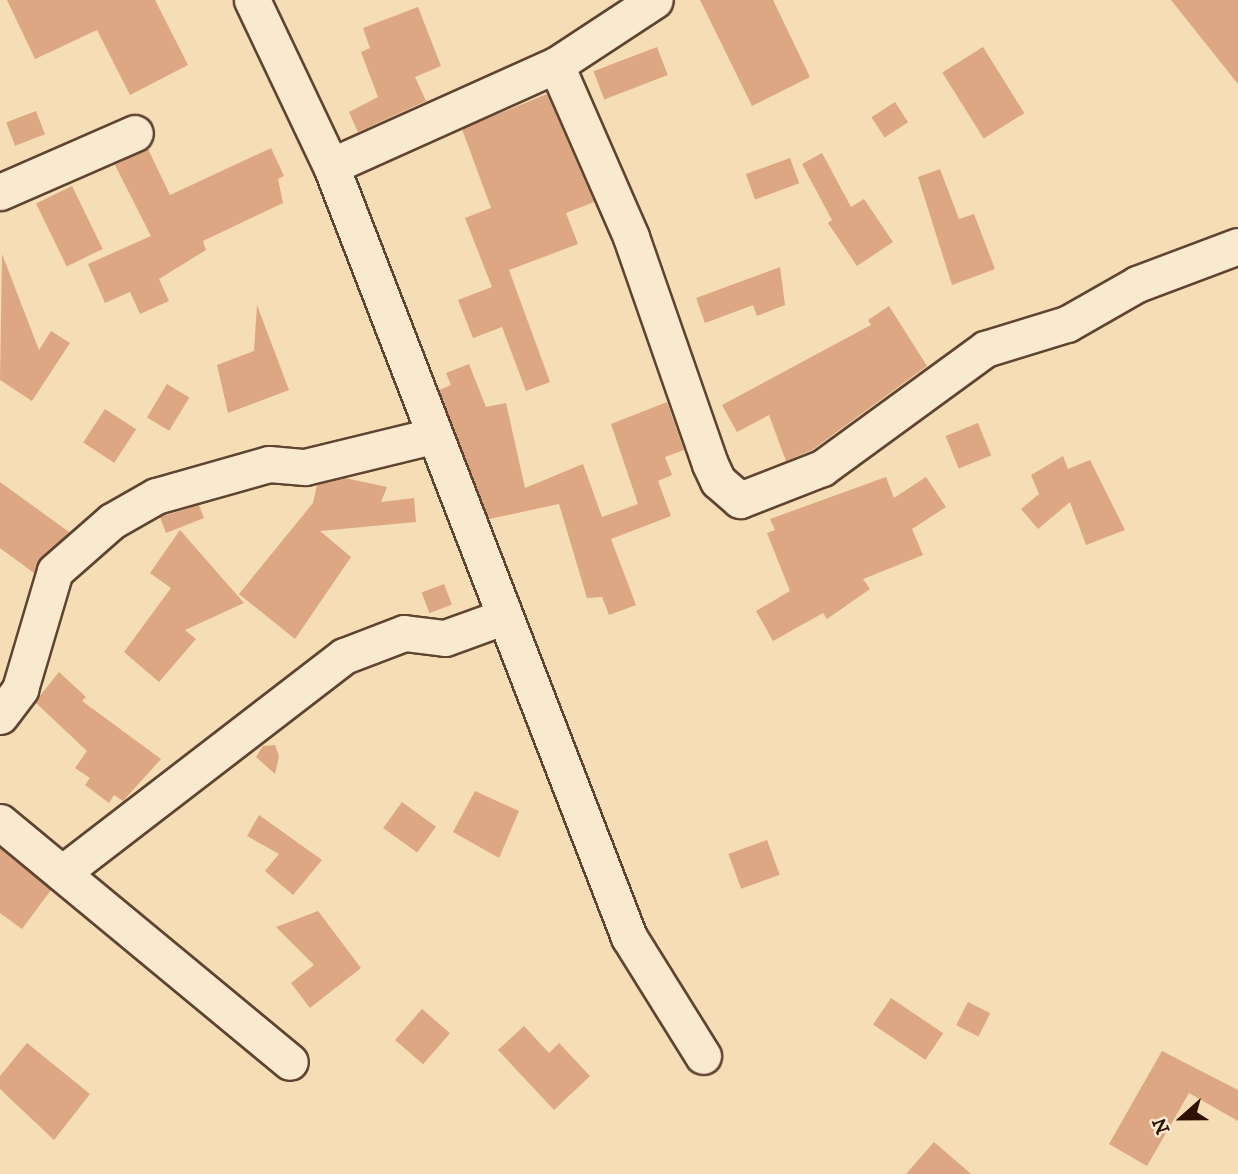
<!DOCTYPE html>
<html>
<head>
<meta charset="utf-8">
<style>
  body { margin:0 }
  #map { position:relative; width:1238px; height:1174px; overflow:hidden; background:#f5ddb5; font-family:"IM FELL DW Pica",serif }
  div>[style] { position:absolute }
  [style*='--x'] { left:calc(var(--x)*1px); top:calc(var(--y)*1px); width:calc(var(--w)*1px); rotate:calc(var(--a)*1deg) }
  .building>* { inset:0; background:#dca782; transform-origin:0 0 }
  .roads { filter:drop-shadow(2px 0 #604330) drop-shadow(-2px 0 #604330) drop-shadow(0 2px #604330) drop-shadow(0 -2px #604330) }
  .minor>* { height:35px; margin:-17.5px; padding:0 17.5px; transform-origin:17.5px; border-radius:17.5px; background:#f8e9cf }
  span { translate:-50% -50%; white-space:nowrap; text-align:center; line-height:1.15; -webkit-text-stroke:5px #f8e9cf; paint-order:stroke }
  .north { position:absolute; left:1147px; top:1083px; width:70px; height:70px; -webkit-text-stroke:5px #f8e9cf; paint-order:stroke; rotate:249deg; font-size:19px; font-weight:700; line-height:28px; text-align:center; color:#2e1004 }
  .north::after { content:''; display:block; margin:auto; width:24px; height:32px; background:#2e1004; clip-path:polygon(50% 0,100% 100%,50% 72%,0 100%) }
</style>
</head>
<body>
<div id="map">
  <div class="building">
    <i style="clip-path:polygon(7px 0,155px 0,188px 65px,130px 95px,97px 30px,35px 59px)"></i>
    <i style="clip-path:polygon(700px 0,773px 0,810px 77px,752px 106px)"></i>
    <i style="clip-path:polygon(1171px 0,1238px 0,1238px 84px)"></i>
    <i style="clip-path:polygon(418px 7px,441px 66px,415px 77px,426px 101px,358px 132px,349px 112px,378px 97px,361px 52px,370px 48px,363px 28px)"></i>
    <i style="left:657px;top:47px;width:30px;height:68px;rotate:69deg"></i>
    <i style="left:983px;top:47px;width:78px;height:48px;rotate:58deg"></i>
    <i style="clip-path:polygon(547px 94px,594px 202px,566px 213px,578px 244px,509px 270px,550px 382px,526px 391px,502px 327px,473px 338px,458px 300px,492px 287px,465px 218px,491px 208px,462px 129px)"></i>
    <i style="left:895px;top:102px;width:24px;height:28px;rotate:57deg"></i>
    <i style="left:36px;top:111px;width:25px;height:32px;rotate:69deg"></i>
    <i style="clip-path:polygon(271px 148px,284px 176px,278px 179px,283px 203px,203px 241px,206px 250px,159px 279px,169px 301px,140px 314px,130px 292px,105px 303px,88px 264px,151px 236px,115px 165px,148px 149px,170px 195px)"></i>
    <i style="clip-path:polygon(822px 153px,851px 207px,864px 199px,893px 242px,857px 266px,828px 223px,832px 220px,802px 164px)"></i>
    <i style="left:790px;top:158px;width:27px;height:47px;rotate:70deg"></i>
    <i style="clip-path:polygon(940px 169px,959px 219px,974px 214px,995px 269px,952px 285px,918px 177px)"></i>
    <i style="left:72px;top:186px;width:70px;height:40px;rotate:64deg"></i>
    <i style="clip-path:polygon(2px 254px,39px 350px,51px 331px,70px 343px,32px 401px,0 380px)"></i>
    <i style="clip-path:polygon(780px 267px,785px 305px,757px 316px,753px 305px,705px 323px,696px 298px)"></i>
    <i style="clip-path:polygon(257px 305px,289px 390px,228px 413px,217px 365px,254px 351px)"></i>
    <i style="clip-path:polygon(889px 306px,927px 366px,812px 450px,786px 461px,769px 415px,737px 432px,722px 405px,871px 325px,868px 320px)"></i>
    <i style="clip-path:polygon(469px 364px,486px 407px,506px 403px,525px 488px,583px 464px,602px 517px,638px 504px,611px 424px,667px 402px,684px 450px,665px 457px,672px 475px,658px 481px,671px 516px,611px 539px,636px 605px,609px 615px,602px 597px,587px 598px,559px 504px,489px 519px,439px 390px,451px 385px,446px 373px)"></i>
    <i style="left:167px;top:384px;width:26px;height:39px;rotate:31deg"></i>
    <i style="left:105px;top:409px;width:37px;height:40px;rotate:33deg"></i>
    <i style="left:978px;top:423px;width:35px;height:35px;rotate:68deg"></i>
    <i style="clip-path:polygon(1063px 456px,1068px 469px,1090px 460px,1125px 530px,1086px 545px,1070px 502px,1038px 529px,1021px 509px,1039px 494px,1031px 475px)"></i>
    <i style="clip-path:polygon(886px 477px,894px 498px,926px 477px,946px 507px,912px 529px,923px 555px,863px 579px,870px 589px,827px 619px,823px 613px,773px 641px,756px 611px,790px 591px,767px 533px,775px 530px,770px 519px)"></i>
    <i style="clip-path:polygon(345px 478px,387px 487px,381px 502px,414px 498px,416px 522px,320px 531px,351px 557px,295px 639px,239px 594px,313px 503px,317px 485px)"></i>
    <i style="clip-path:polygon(0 482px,69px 532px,34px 573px,0 548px)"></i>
    <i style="clip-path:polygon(199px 505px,204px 518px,166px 533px,160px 517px)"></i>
    <i style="clip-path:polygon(180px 530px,244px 603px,185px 630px,196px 639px,159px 682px,124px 652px,171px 588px,150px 573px)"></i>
    <i style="left:444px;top:584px;width:22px;height:24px;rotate:69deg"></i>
    <i style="clip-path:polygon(59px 672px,86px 697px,82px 701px,161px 759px,123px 801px,114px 795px,109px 803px,85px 785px,90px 778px,75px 768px,87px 751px,35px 702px)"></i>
    <i style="clip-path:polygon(275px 745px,279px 756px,275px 774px,256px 757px,263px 746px)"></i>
    <i style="clip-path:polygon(475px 791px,519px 811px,499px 858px,453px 832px)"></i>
    <i style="left:402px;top:802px;width:42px;height:32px;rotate:36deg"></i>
    <i style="clip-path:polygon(259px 815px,322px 860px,293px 895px,265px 871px,279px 854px,247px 836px)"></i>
    <i style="left:767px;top:840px;width:37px;height:41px;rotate:70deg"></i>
    <i style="clip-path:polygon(0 848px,51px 890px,22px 929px,0 913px)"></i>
    <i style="clip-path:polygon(318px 911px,361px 968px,310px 1008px,291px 983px,314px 965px,276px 927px)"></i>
    <i style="left:891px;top:998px;width:63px;height:32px;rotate:34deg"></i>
    <i style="left:968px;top:1002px;width:25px;height:26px;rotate:27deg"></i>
    <i style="left:422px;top:1009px;width:37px;height:41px;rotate:41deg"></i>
    <i style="clip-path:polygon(524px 1026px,549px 1053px,559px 1043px,590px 1076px,554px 1110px,498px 1050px)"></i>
    <i style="clip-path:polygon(27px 1043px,90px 1094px,54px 1140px,0 1089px,0 1076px)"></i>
    <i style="clip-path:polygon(1162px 1051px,1238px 1090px,1238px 1121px,1189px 1093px,1147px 1166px,1109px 1144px)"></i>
    <i style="clip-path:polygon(934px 1142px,971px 1174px,906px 1174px)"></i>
  </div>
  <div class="roads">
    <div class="minor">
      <i style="--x:252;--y:0;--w:184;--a:64.6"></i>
      <i style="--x:331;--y:166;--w:827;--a:68.87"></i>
      <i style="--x:629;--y:937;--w:140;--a:58.1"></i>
      <i style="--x:556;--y:65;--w:188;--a:66.4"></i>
      <i style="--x:631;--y:237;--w:240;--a:70.8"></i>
      <i style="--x:710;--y:464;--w:19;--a:65"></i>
      <i style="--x:718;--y:481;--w:29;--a:41"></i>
      <i style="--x:740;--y:500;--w:88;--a:-21.3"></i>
      <i style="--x:822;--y:468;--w:202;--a:-36.1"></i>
      <i style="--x:985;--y:349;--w:86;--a:-17"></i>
      <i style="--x:1067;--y:324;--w:81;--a:-29.7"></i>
      <i style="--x:1137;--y:284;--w:108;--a:-20.6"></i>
      <i style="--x:331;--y:166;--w:247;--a:-24.2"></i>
      <i style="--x:556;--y:65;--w:118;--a:-33.3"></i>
      <i style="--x:0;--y:192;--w:147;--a:-23.6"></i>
      <i style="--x:0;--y:716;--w:34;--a:-53"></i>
      <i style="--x:20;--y:689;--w:123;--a:-73.5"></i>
      <i style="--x:55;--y:571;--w:76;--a:-41.3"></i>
      <i style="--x:112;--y:521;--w:51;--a:-29.6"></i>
      <i style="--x:156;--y:496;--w:117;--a:-15.8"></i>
      <i style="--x:269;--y:464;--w:36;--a:5"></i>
      <i style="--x:305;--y:467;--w:131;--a:-13.7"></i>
      <i style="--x:0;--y:822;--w:376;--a:39.6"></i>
      <i style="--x:62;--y:873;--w:356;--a:-37.6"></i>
      <i style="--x:344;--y:656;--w:64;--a:-21"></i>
      <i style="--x:404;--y:633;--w:41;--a:7"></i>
      <i style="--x:445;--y:638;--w:62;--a:-19.9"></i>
    </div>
  </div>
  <div class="north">N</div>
</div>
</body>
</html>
